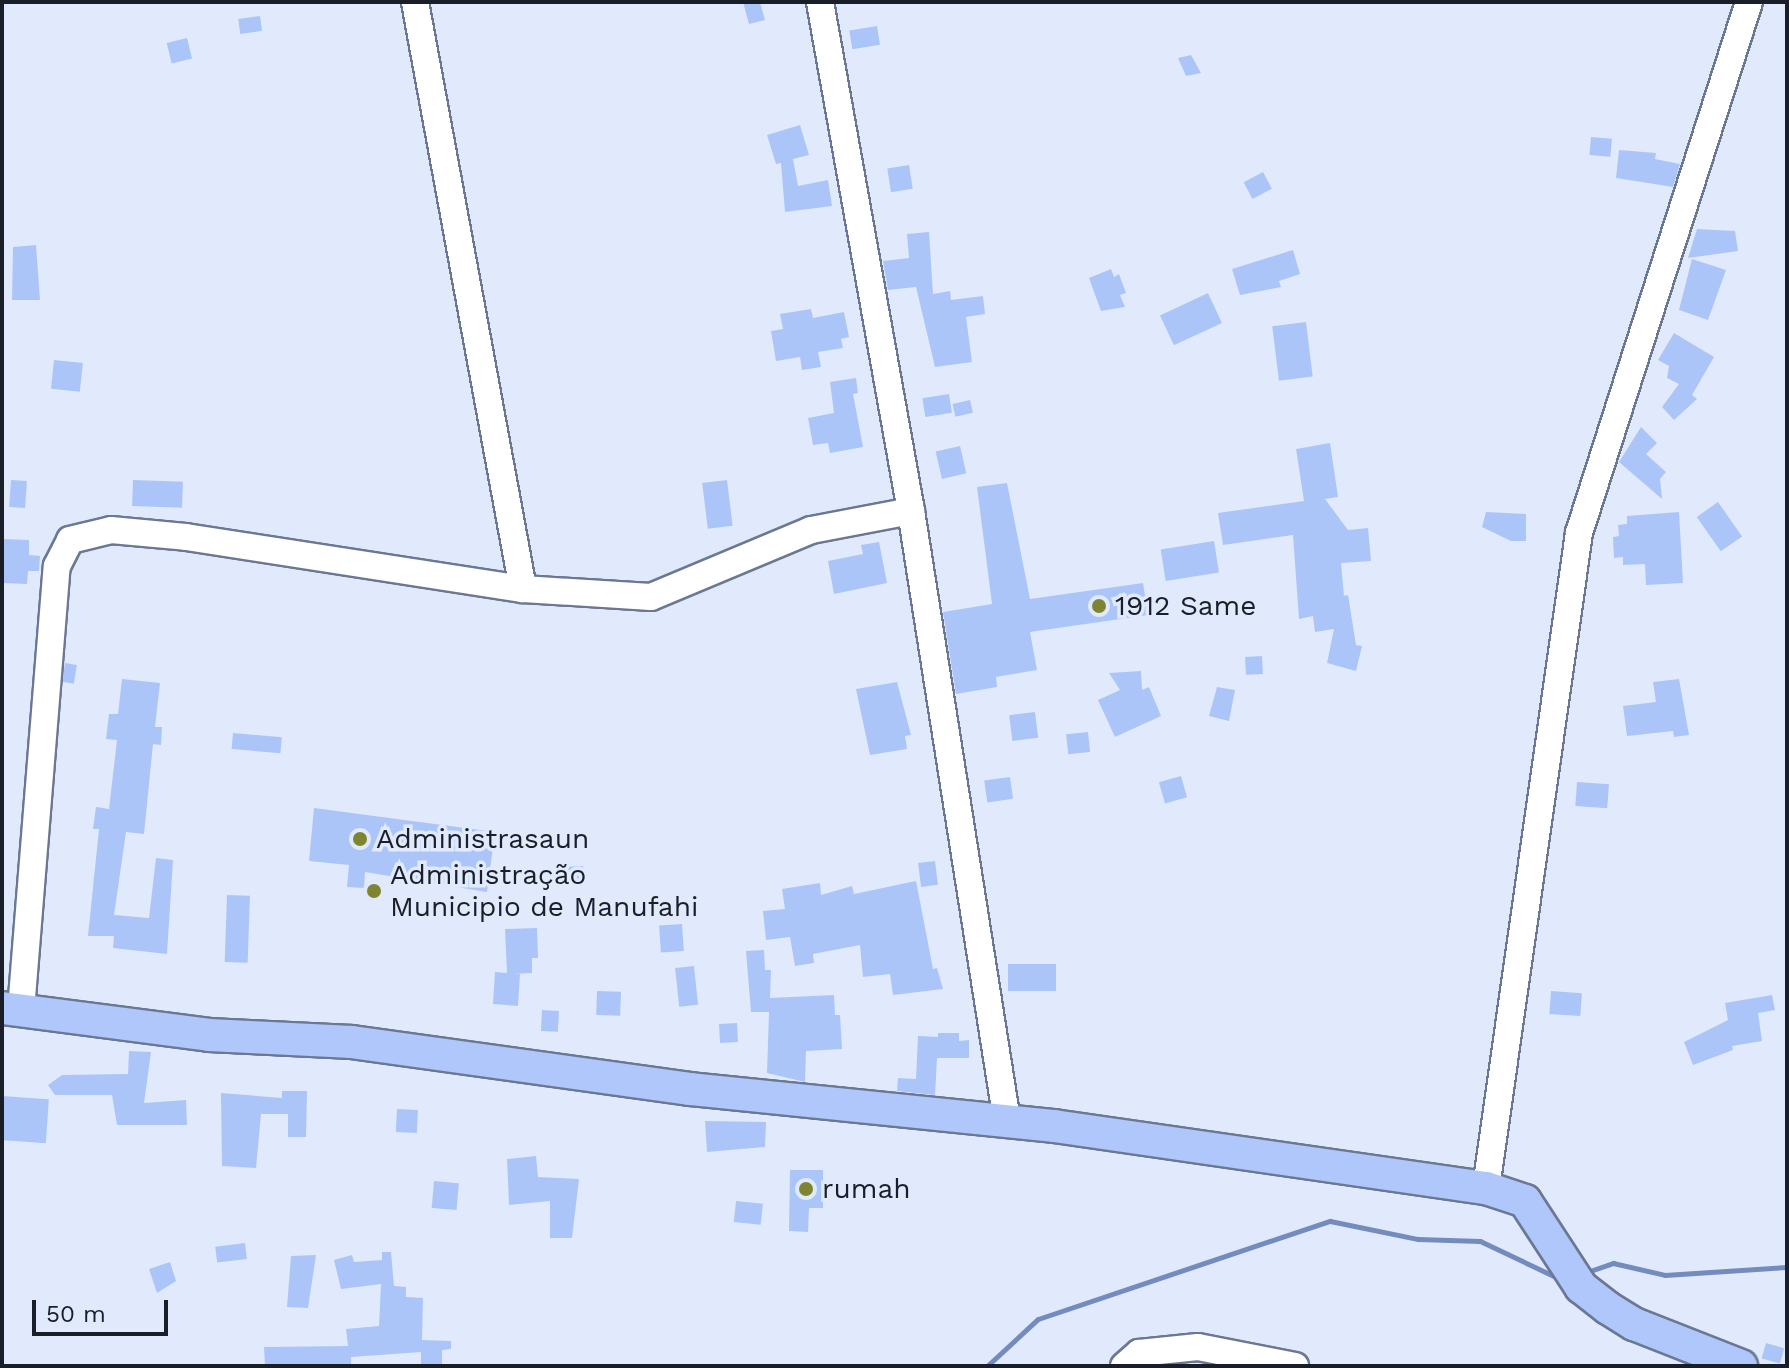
<!DOCTYPE html>
<html>
<head>
<meta charset="utf-8">
<style>
  body { margin:0 }
  #map { position:relative; width:1789px; height:1368px; overflow:hidden; background:#e0eafc; font-family:"Work Sans",sans-serif }
  div>[style] { position:absolute }
  [style*='--x'] { left:calc(var(--x)*1px); top:calc(var(--y)*1px); width:calc(var(--w)*1px); rotate:calc(var(--a)*1deg) }
  .stream>* { height:5px; margin:-2.5px; padding:0 2.5px; transform-origin:2.5px; border-radius:2.5px; background:#748cbd }
  .building>* { inset:0; background:#acc5f9; transform-origin:0 0 }
  .roads { filter:drop-shadow(2px 0 #6a7893) drop-shadow(-2px 0 #6a7893) drop-shadow(0 2px #6a7893) drop-shadow(0 -2px #6a7893) }
  .minor>* { height:26px; margin:-13px; padding:0 13px; transform-origin:13px; border-radius:13px; background:#fff }
  .major>* { height:32px; margin:-16px; padding:0 16px; transform-origin:16px; border-radius:16px; background:#afc7fb }
  .dots>* { width:22px; height:22px; translate:-50% -50%; box-sizing:border-box; border:4px solid #e0eafc; border-radius:50% }
  span { translate:-50% -50%; white-space:nowrap; text-align:center; line-height:1.15; -webkit-text-stroke:7px #e0eafc; paint-order:stroke }
  .poi-label { font-size:28px; color:#191e29 }
  .left { translate:0 -50%; text-align:left }
  .frame { position:absolute; inset:0; border:4px solid #191e29; pointer-events:none }
  .scale { position:absolute; left:32px; top:1300px; width:136px; height:36px; box-sizing:border-box; border:4px solid #191e29; border-top:0; padding-left:10px; font-size:24px; line-height:28px; white-space:nowrap; color:#191e29; -webkit-text-stroke:6px #e0eafc; paint-order:stroke }
</style>
</head>
<body>
<div id="map">
  <div class="stream">
    <i style="--x:1587;--y:1272;--w:28;--a:-19"></i>
    <i style="--x:1613;--y:1263;--w:53;--a:13"></i>
    <i style="--x:1665;--y:1275;--w:122;--a:-3.8"></i>
    <i style="--x:987;--y:1366;--w:69;--a:-42.7"></i>
    <i style="--x:1038;--y:1319;--w:308;--a:-18.6"></i>
    <i style="--x:1330;--y:1221;--w:90;--a:11.6"></i>
    <i style="--x:1418;--y:1239;--w:62;--a:1.8"></i>
    <i style="--x:1480;--y:1241;--w:86;--a:25.4"></i>
  </div>
  <div class="building">
    <i style="clip-path:polygon(743px 2px,760px 2px,765px 20px,749px 24px)"></i>
    <i style="left:260px;top:16px;width:15px;height:22px;rotate:82deg"></i>
    <i style="left:877px;top:26px;width:19px;height:28px;rotate:81deg"></i>
    <i style="left:187px;top:38px;width:21px;height:21px;rotate:76deg"></i>
    <i style="clip-path:polygon(1191px 55px,1201px 73px,1186px 76px,1178px 58px)"></i>
    <i style="clip-path:polygon(800px 125px,809px 155px,793px 159px,798px 186px,828px 180px,832px 206px,785px 212px,781px 163px,776px 164px,767px 135px)"></i>
    <i style="left:1591px;top:137px;width:21px;height:18px;rotate:5deg"></i>
    <i style="clip-path:polygon(1619px 150px,1656px 153px,1655px 159px,1680px 164px,1673px 187px,1616px 178px)"></i>
    <i style="left:909px;top:165px;width:24px;height:22px;rotate:81deg"></i>
    <i style="left:1263px;top:172px;width:19px;height:22px;rotate:62deg"></i>
    <i style="clip-path:polygon(1697px 229px,1735px 231px,1738px 251px,1688px 258px)"></i>
    <i style="clip-path:polygon(929px 232px,933px 294px,950px 291px,951px 300px,983px 296px,985px 314px,966px 317px,972px 362px,935px 367px,916px 287px,888px 290px,883px 261px,909px 258px,907px 234px)"></i>
    <i style="clip-path:polygon(36px 245px,40px 300px,12px 300px,13px 247px)"></i>
    <i style="clip-path:polygon(1293px 250px,1300px 274px,1279px 281px,1281px 287px,1240px 295px,1232px 269px)"></i>
    <i style="clip-path:polygon(1692px 259px,1726px 270px,1708px 320px,1679px 310px)"></i>
    <i style="clip-path:polygon(1111px 269px,1114px 277px,1119px 274px,1126px 293px,1120px 295px,1125px 307px,1101px 311px,1089px 278px)"></i>
    <i style="left:1208px;top:293px;width:33px;height:53px;rotate:65deg"></i>
    <i style="clip-path:polygon(811px 309px,813px 318px,844px 312px,849px 337px,841px 339px,843px 348px,818px 352px,821px 367px,802px 370px,800px 357px,776px 361px,771px 331px,783px 329px,780px 314px)"></i>
    <i style="left:1306px;top:322px;width:55px;height:34px;rotate:83deg"></i>
    <i style="clip-path:polygon(1674px 333px,1714px 357px,1692px 395px,1697px 399px,1674px 420px,1662px 407px,1679px 384px,1667px 378px,1669px 366px,1658px 360px)"></i>
    <i style="left:54px;top:360px;width:29px;height:29px;rotate:6deg"></i>
    <i style="clip-path:polygon(856px 378px,858px 393px,853px 394px,863px 447px,830px 453px,828px 443px,813px 445px,808px 418px,834px 413px,830px 382px)"></i>
    <i style="left:949px;top:394px;width:19px;height:27px;rotate:81deg"></i>
    <i style="left:970px;top:400px;width:13px;height:18px;rotate:77deg"></i>
    <i style="clip-path:polygon(1641px 427px,1657px 443px,1646px 454px,1666px 472px,1660px 479px,1662px 499px,1619px 462px)"></i>
    <i style="clip-path:polygon(1330px 443px,1338px 497px,1325px 499px,1348px 530px,1368px 528px,1371px 561px,1341px 563px,1344px 596px,1348px 595px,1356px 645px,1362px 646px,1356px 671px,1327px 663px,1334px 629px,1315px 632px,1313px 616px,1299px 619px,1293px 535px,1223px 545px,1218px 513px,1304px 501px,1296px 449px)"></i>
    <i style="left:960px;top:446px;width:28px;height:25px;rotate:77deg"></i>
    <i style="left:11px;top:480px;width:16px;height:27px;rotate:4deg"></i>
    <i style="left:133px;top:480px;width:50px;height:26px;rotate:2deg"></i>
    <i style="left:727px;top:480px;width:46px;height:25px;rotate:83deg"></i>
    <i style="clip-path:polygon(1007px 483px,1030px 599px,1143px 583px,1148px 615px,1030px 632px,1037px 670px,996px 677px,997px 687px,956px 694px,943px 612px,992px 604px,977px 487px)"></i>
    <i style="left:1718px;top:502px;width:42px;height:26px;rotate:55deg"></i>
    <i style="clip-path:polygon(1486px 512px,1526px 514px,1526px 541px,1511px 541px,1482px 527px)"></i>
    <i style="clip-path:polygon(1679px 512px,1683px 583px,1646px 585px,1645px 564px,1623px 565px,1623px 557px,1614px 558px,1613px 537px,1619px 536px,1618px 525px,1627px 524px,1627px 516px)"></i>
    <i style="clip-path:polygon(2px 539px,29px 540px,29px 555px,40px 556px,39px 571px,28px 571px,27px 584px,2px 583px)"></i>
    <i style="left:1214px;top:541px;width:32px;height:54px;rotate:81deg"></i>
    <i style="clip-path:polygon(879px 542px,887px 583px,834px 594px,828px 561px,863px 554px,861px 545px)"></i>
    <i style="left:1262px;top:656px;width:18px;height:17px;rotate:87deg"></i>
    <i style="left:65px;top:663px;width:12px;height:19px;rotate:9deg"></i>
    <i style="clip-path:polygon(1141px 671px,1142px 690px,1149px 687px,1161px 716px,1115px 737px,1098px 700px,1120px 690px,1109px 673px)"></i>
    <i style="clip-path:polygon(122px 679px,160px 683px,155px 727px,162px 727px,161px 745px,153px 744px,144px 834px,126px 832px,114px 915px,149px 918px,156px 858px,173px 860px,167px 954px,113px 948px,114px 936px,88px 936px,99px 829px,93px 829px,96px 807px,109px 809px,117px 740px,106px 739px,109px 714px,118px 714px)"></i>
    <i style="clip-path:polygon(1679px 679px,1689px 735px,1674px 737px,1673px 731px,1627px 736px,1623px 706px,1656px 702px,1653px 682px)"></i>
    <i style="clip-path:polygon(897px 682px,911px 735px,905px 736px,907px 749px,870px 755px,856px 689px)"></i>
    <i style="clip-path:polygon(1217px 687px,1235px 690px,1229px 721px,1209px 716px)"></i>
    <i style="left:1035px;top:712px;width:26px;height:26px;rotate:83deg"></i>
    <i style="left:1088px;top:732px;width:20px;height:22px;rotate:84deg"></i>
    <i style="left:233px;top:733px;width:49px;height:16px;rotate:5deg"></i>
    <i style="left:1181px;top:776px;width:22px;height:23px;rotate:74deg"></i>
    <i style="left:1010px;top:777px;width:22px;height:26px;rotate:82deg"></i>
    <i style="left:1577px;top:782px;width:32px;height:24px;rotate:4deg"></i>
    <i style="clip-path:polygon(314px 808px,495px 832px,487px 892px,365px 872px,364px 888px,347px 887px,349px 865px,309px 861px)"></i>
    <i style="left:935px;top:861px;width:24px;height:17px;rotate:83deg"></i>
    <i style="left:583px;top:866px;width:18px;height:26px;rotate:87deg"></i>
    <i style="clip-path:polygon(916px 881px,933px 969px,937px 968px,943px 989px,893px 995px,890px 974px,863px 977px,860px 945px,813px 954px,814px 963px,795px 966px,790px 937px,766px 940px,763px 911px,785px 909px,782px 889px,820px 883px,821px 895px,852px 886px,854px 894px)"></i>
    <i style="left:227px;top:895px;width:23px;height:67px;rotate:2deg"></i>
    <i style="left:682px;top:924px;width:27px;height:23px;rotate:86deg"></i>
    <i style="clip-path:polygon(537px 928px,538px 958px,532px 958px,532px 973px,513px 974px,520px 974px,518px 1006px,493px 1004px,495px 972px,507px 973px,505px 929px)"></i>
    <i style="clip-path:polygon(764px 950px,765px 970px,771px 970px,770px 998px,834px 995px,835px 1015px,840px 1015px,842px 1049px,806px 1051px,805px 1082px,767px 1073px,769px 1012px,751px 1012px,746px 951px)"></i>
    <i style="left:1008px;top:964px;width:48px;height:27px"></i>
    <i style="left:694px;top:966px;width:39px;height:19px;rotate:84deg"></i>
    <i style="left:597px;top:991px;width:24px;height:24px;rotate:2deg"></i>
    <i style="left:1551px;top:991px;width:31px;height:23px;rotate:4deg"></i>
    <i style="clip-path:polygon(1772px 995px,1775px 1010px,1758px 1013px,1762px 1041px,1732px 1046px,1733px 1050px,1693px 1065px,1684px 1042px,1728px 1020px,1725px 1003px)"></i>
    <i style="left:542px;top:1010px;width:17px;height:21px;rotate:3deg"></i>
    <i style="left:737px;top:1023px;width:19px;height:18px;rotate:87deg"></i>
    <i style="clip-path:polygon(938px 1033px,959px 1033px,959px 1041px,969px 1040px,969px 1058px,937px 1058px,935px 1095px,897px 1091px,898px 1078px,916px 1079px,918px 1036px,938px 1037px)"></i>
    <i style="clip-path:polygon(129px 1051px,151px 1052px,144px 1103px,186px 1100px,187px 1125px,117px 1125px,112px 1095px,55px 1095px,48px 1085px,62px 1075px,128px 1074px)"></i>
    <i style="clip-path:polygon(282px 1091px,307px 1091px,306px 1137px,288px 1137px,288px 1114px,261px 1114px,256px 1168px,222px 1166px,221px 1093px,282px 1098px)"></i>
    <i style="left:2px;top:1096px;width:47px;height:44px;rotate:4deg"></i>
    <i style="left:397px;top:1109px;width:21px;height:23px;rotate:3deg"></i>
    <i style="clip-path:polygon(705px 1121px,766px 1122px,765px 1147px,707px 1152px)"></i>
    <i style="clip-path:polygon(536px 1156px,538px 1177px,579px 1179px,572px 1238px,550px 1238px,550px 1201px,509px 1205px,507px 1159px)"></i>
    <i style="clip-path:polygon(790px 1170px,823px 1170px,823px 1208px,809px 1208px,808px 1232px,789px 1231px)"></i>
    <i style="left:434px;top:1181px;width:25px;height:27px;rotate:5deg"></i>
    <i style="left:736px;top:1201px;width:27px;height:21px;rotate:6deg"></i>
    <i style="left:245px;top:1243px;width:16px;height:30px;rotate:83deg"></i>
    <i style="clip-path:polygon(382px 1252px,391px 1252px,394px 1286px,406px 1287px,406px 1297px,423px 1298px,422px 1340px,451px 1341px,451px 1349px,442px 1350px,442px 1366px,421px 1366px,421px 1352px,351px 1357px,351px 1366px,265px 1366px,264px 1347px,348px 1346px,346px 1329px,379px 1326px,381px 1284px,341px 1289px,334px 1260px,352px 1255px,354px 1262px,382px 1260px)"></i>
    <i style="clip-path:polygon(316px 1255px,308px 1308px,287px 1307px,291px 1256px)"></i>
    <i style="clip-path:polygon(170px 1262px,176px 1281px,157px 1293px,149px 1269px)"></i>
    <i style="left:1766px;top:1343px;width:19px;height:16px;rotate:16deg"></i>
  </div>
  <div class="roads">
    <div class="minor">
      <i style="--x:415;--y:2;--w:597;--a:79.57"></i>
      <i style="--x:820;--y:2;--w:517;--a:79.86"></i>
      <i style="--x:911;--y:511;--w:618;--a:81.06"></i>
      <i style="--x:21;--y:1010;--w:445;--a:-85.4"></i>
      <i style="--x:57;--y:566;--w:29;--a:-63"></i>
      <i style="--x:70;--y:540;--w:42;--a:-13.7"></i>
      <i style="--x:111;--y:530;--w:75;--a:5.3"></i>
      <i style="--x:186;--y:537;--w:341;--a:8.8"></i>
      <i style="--x:523;--y:589;--w:128;--a:3.6"></i>
      <i style="--x:651;--y:597;--w:173;--a:-22.7"></i>
      <i style="--x:811;--y:530;--w:102;--a:-10.8"></i>
      <i style="--x:1486;--y:1188;--w:662;--a:-81.92"></i>
      <i style="--x:1579;--y:533;--w:558;--a:-72.25"></i>
      <i style="--x:1124;--y:1366;--w:20;--a:-41"></i>
      <i style="--x:1139;--y:1353;--w:59;--a:-5.8"></i>
      <i style="--x:1198;--y:1347;--w:99;--a:11.1"></i>
    </div>
    <div class="major">
      <i style="--x:2;--y:1008;--w:209;--a:7.4"></i>
      <i style="--x:209;--y:1035;--w:143;--a:2.8"></i>
      <i style="--x:352;--y:1042;--w:341;--a:7.9"></i>
      <i style="--x:690;--y:1089;--w:366;--a:5.8"></i>
      <i style="--x:1054;--y:1126;--w:436;--a:8.2"></i>
      <i style="--x:1486;--y:1188;--w:41;--a:18.4"></i>
      <i style="--x:1525;--y:1201;--w:103;--a:56.9"></i>
      <i style="--x:1581;--y:1287;--w:34;--a:38"></i>
      <i style="--x:1608;--y:1308;--w:31;--a:32"></i>
      <i style="--x:1634;--y:1324;--w:115;--a:21.4"></i>
    </div>
  </div>
  <div class="dots">
    <i style="left:1099px;top:606px;background:#7d8531"></i>
    <i style="left:360px;top:839px;background:#7d8531"></i>
    <i style="left:374px;top:891px;background:#7d8531"></i>
    <i style="left:806px;top:1189px;background:#7d8531"></i>
  </div>
  <div class="poi-label">
    <span class="left" style="left:1115px;top:606px">1912 Same</span>
    <span class="left" style="left:376px;top:839px">Administrasaun</span>
    <span class="left" style="left:390px;top:891px">Administração<br>Municipio de Manufahi</span>
    <span class="left" style="left:822px;top:1189px">rumah</span>
  </div>
  <div class="frame"></div>
  <div class="scale">50 m</div>
</div>
</body>
</html>
